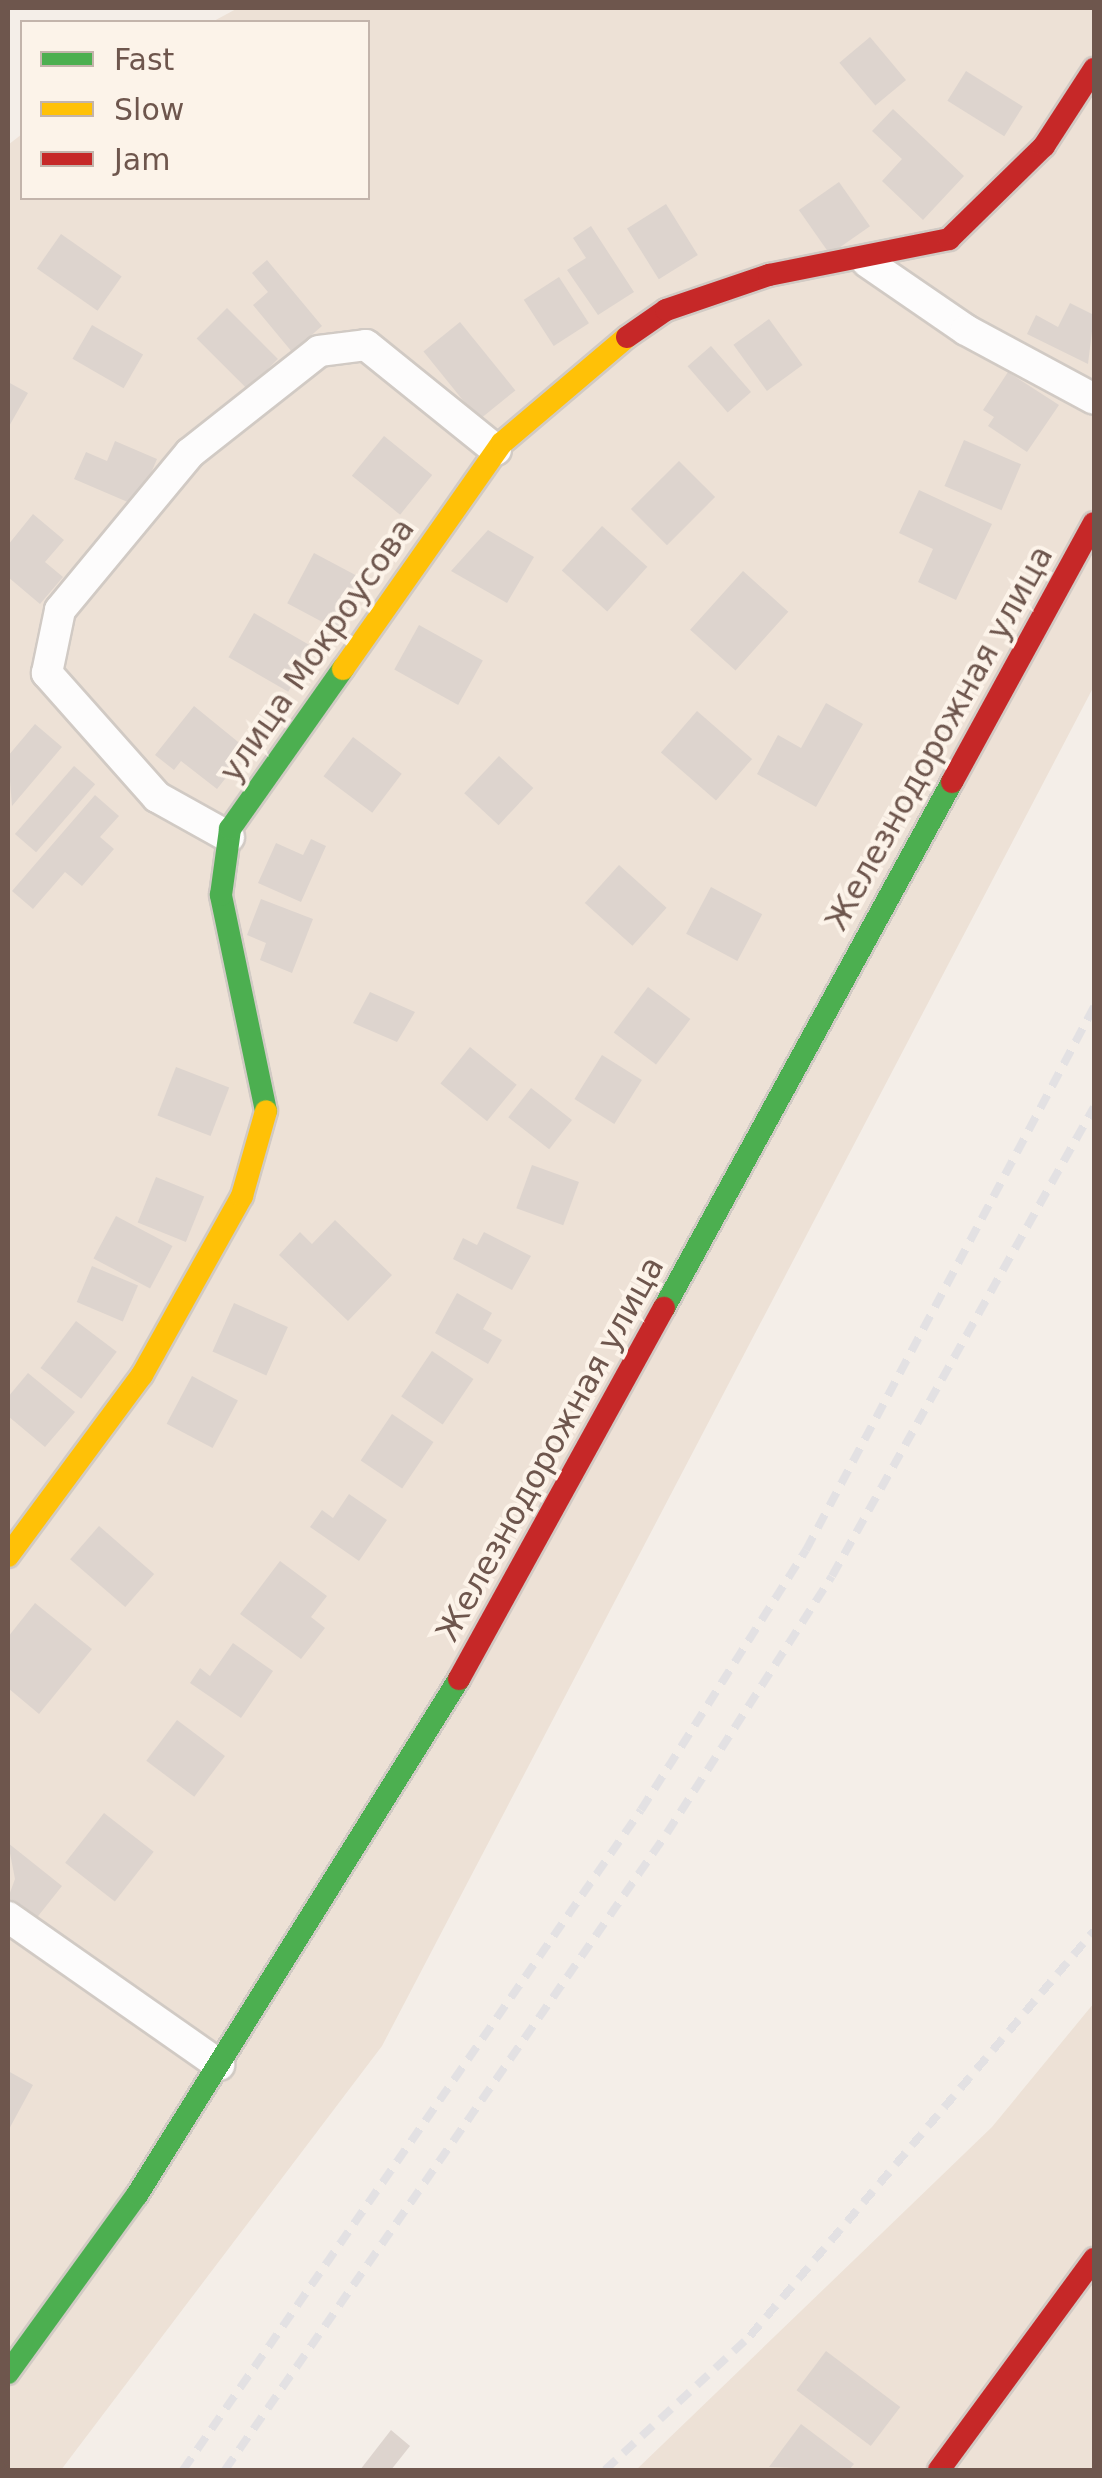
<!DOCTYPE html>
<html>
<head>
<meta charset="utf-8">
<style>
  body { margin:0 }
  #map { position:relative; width:1102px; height:2478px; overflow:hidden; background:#f4eee8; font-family:"DejaVu Sans",sans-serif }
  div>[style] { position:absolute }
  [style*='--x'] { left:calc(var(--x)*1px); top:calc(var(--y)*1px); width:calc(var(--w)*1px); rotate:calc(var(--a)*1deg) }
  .residential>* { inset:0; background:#ede1d6 }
  .building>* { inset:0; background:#ddd4ce; transform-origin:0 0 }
  .roads { filter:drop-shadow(2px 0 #d1cac4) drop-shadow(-2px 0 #d1cac4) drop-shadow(0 2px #d1cac4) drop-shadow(0 -2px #d1cac4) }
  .street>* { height:30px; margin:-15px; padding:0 15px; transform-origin:15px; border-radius:15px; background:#fdfcfc }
  .fast>* { height:22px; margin:-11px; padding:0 11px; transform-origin:11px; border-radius:11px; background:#4caf50 }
  .slow>* { height:22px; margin:-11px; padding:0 11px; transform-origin:11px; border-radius:11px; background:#ffc107 }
  .jam>* { height:22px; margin:-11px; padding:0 11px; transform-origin:11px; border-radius:11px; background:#c62828 }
  .rail>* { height:8px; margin-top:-4px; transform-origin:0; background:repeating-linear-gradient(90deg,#e3e1e3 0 15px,transparent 0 25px) }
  span { translate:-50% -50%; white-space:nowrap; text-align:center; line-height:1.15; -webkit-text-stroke:8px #fcf3e9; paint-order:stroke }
  .street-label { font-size:32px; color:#6e564d }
  .frame { position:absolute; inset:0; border:10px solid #6e564d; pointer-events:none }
  .legend { position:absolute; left:20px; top:20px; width:350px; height:180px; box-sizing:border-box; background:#fcf3e9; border:2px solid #c3b4ab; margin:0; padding:12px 18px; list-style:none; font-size:30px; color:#6e564d }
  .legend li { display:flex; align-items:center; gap:20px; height:50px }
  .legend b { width:50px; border:2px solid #c3b4ab }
</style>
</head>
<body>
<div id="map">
  <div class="residential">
    <i style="clip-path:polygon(238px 8px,1094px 8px,1094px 686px,382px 2046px,61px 2470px,8px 2470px,8px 145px,22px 134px,22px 198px,368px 198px,368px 22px,212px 22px)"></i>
    <i style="clip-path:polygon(1094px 2003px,1094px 2470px,636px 2470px,992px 2127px)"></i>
  </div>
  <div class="building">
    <i style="left:870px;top:37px;width:56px;height:40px;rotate:50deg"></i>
    <i style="left:966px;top:71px;width:67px;height:35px;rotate:32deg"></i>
    <i style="clip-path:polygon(893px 109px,964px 176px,923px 220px,882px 181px,902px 159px,872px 131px)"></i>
    <i style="left:839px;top:182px;width:54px;height:49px;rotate:55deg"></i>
    <i style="left:666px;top:204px;width:60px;height:46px;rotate:58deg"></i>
    <i style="clip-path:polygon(591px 226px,634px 292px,598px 315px,567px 270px,586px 258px,573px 238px)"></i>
    <i style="left:61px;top:234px;width:74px;height:42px;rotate:35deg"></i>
    <i style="clip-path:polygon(267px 260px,322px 326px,292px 352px,253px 305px,268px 292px,252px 273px)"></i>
    <i style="left:559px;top:277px;width:55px;height:42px;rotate:57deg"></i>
    <i style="clip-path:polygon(1070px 303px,1094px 315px,1088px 364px,1027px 334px,1036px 315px,1058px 327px)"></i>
    <i style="left:227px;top:308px;width:72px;height:43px;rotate:45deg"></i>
    <i style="left:769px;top:319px;width:57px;height:44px;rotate:54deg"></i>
    <i style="left:460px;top:322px;width:88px;height:47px;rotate:51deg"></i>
    <i style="left:92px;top:325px;width:59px;height:39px;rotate:30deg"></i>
    <i style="left:711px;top:346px;width:61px;height:31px;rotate:49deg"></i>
    <i style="clip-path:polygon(1008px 372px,1059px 405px,1027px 452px,988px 426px,994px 417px,983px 410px)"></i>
    <i style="clip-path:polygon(8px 382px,28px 393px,8px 428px)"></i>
    <i style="left:384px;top:436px;width:62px;height:51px;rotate:39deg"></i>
    <i style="left:964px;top:440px;width:62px;height:50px;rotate:23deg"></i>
    <i style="clip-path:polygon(115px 441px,157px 459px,137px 506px,74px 479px,86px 452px,107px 461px)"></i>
    <i style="left:679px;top:461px;width:51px;height:68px;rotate:45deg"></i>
    <i style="clip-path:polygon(919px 490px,992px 524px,956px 600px,918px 582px,933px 549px,899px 533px)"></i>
    <i style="clip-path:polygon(33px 514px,64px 540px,45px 562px,63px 577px,40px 604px,8px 577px,8px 545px)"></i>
    <i style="left:602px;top:526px;width:61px;height:60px;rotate:42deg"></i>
    <i style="clip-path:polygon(488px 530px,534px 557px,507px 603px,451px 571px)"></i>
    <i style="left:314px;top:553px;width:58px;height:57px;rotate:28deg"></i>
    <i style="left:743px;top:571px;width:61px;height:79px;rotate:42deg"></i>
    <i style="left:254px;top:613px;width:69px;height:51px;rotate:30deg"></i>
    <i style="left:419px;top:625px;width:73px;height:51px;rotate:29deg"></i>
    <i style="clip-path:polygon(826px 703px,863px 724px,816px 807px,757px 774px,778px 735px,801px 748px)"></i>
    <i style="clip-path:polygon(194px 706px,248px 750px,217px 789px,181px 761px,174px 770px,155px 755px)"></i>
    <i style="left:697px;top:711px;width:73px;height:55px;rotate:41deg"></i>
    <i style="clip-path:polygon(35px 724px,62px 747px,12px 806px,8px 756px)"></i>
    <i style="left:353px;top:737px;width:61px;height:49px;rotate:37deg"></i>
    <i style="left:499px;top:756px;width:47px;height:51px;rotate:43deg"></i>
    <i style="left:74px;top:766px;width:28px;height:90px;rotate:41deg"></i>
    <i style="clip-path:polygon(95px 795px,119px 816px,100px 837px,114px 849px,82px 886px,65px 872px,33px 909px,12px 891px)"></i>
    <i style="clip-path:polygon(311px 839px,326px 846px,301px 902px,258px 883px,276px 843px,303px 855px)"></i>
    <i style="left:619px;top:865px;width:64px;height:51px;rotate:42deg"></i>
    <i style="left:711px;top:887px;width:58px;height:53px;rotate:28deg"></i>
    <i style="clip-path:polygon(261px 899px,313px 919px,292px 973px,260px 960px,266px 943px,247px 935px)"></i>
    <i style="left:648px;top:987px;width:53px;height:57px;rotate:37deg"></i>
    <i style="clip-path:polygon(370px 992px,415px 1012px,397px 1042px,353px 1023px)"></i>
    <i style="left:470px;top:1047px;width:60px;height:47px;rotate:39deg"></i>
    <i style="left:602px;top:1055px;width:47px;height:52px;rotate:32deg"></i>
    <i style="left:176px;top:1067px;width:57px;height:52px;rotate:21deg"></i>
    <i style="left:531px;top:1088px;width:52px;height:37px;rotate:38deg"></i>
    <i style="left:532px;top:1165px;width:50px;height:46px;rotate:20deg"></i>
    <i style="left:156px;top:1177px;width:52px;height:49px;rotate:22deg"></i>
    <i style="left:116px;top:1216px;width:64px;height:48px;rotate:28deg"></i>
    <i style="clip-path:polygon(335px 1220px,392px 1275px,348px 1321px,279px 1255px,300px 1232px,312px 1244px)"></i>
    <i style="clip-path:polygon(484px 1232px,531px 1256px,512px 1290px,453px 1259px,463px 1238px,477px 1245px)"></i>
    <i style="left:92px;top:1266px;width:50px;height:39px;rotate:23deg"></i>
    <i style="clip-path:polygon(457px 1293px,492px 1313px,483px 1329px,502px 1340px,488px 1364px,435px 1333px)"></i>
    <i style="left:234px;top:1303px;width:59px;height:53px;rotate:24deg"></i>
    <i style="left:76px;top:1321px;width:51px;height:59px;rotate:37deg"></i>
    <i style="left:432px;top:1351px;width:50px;height:55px;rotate:34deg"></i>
    <i style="clip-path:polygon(28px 1373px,75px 1412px,45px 1447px,8px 1416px,8px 1397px)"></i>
    <i style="left:192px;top:1376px;width:52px;height:54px;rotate:28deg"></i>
    <i style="left:392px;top:1414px;width:50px;height:56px;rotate:34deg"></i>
    <i style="clip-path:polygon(349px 1494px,387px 1520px,359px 1561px,310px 1527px,322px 1510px,333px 1518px)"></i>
    <i style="left:99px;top:1526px;width:73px;height:44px;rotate:41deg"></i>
    <i style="clip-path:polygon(280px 1561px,327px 1596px,311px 1617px,325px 1628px,301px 1659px,240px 1614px)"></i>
    <i style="clip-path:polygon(35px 1603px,92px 1649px,39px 1714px,8px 1688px,8px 1637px)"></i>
    <i style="clip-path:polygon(233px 1643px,273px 1671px,241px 1718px,190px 1683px,200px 1668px,210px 1676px)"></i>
    <i style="left:177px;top:1720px;width:60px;height:51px;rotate:37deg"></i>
    <i style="left:104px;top:1813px;width:63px;height:63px;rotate:38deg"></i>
    <i style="clip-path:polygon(8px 1843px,62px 1886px,35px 1920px,8px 1898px,15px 1879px)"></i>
    <i style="clip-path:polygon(8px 2071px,33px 2085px,8px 2131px)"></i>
    <i style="left:826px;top:2351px;width:93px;height:49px;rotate:37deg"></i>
    <i style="clip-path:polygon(801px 2424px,854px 2464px,849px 2470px,769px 2467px)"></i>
    <i style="clip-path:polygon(391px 2430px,410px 2446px,391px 2470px,360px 2470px)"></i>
  </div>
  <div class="roads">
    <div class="street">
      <i style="--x:867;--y:262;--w:120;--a:34.5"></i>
      <i style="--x:966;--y:330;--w:145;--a:28.3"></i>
      <i style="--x:229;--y:837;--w:82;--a:-150.9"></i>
      <i style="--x:157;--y:797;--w:166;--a:-131.6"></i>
      <i style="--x:47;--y:673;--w:64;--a:-78.3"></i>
      <i style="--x:60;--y:610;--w:204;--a:-50.4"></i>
      <i style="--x:190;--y:453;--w:164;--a:-38.3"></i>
      <i style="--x:319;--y:351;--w:47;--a:-7.3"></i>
      <i style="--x:366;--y:345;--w:167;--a:38.9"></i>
      <i style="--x:8;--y:1917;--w:258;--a:35"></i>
    </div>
    <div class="fast">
      <i style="--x:266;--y:1111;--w:221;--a:-101.8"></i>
      <i style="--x:221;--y:895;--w:67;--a:-82.2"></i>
      <i style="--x:230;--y:829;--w:196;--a:-54.8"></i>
      <i style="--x:664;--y:1308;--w:600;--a:-61.3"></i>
      <i style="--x:8;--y:2373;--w:220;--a:-54.1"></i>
      <i style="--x:137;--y:2195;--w:608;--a:-58.03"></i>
    </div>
    <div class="slow">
      <i style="--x:343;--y:669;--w:276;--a:-54.9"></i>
      <i style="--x:502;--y:443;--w:164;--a:-40.3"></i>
      <i style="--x:8;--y:1556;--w:225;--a:-53.5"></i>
      <i style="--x:142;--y:1375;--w:205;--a:-60.8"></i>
      <i style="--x:242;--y:1196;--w:88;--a:-74.2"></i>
    </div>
    <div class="jam">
      <i style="--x:627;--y:337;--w:47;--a:-34.7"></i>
      <i style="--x:666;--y:310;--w:109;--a:-18.8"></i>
      <i style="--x:769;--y:275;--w:184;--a:-11.3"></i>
      <i style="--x:949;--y:239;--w:133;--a:-44.4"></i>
      <i style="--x:1044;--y:146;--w:92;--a:-57"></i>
      <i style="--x:952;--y:782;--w:295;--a:-61.3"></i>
      <i style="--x:459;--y:1679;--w:424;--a:-61.1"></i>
      <i style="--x:939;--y:2470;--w:262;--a:-53.7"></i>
    </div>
  </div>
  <div class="rail">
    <i style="--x:183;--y:2470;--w:803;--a:-55.24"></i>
    <i style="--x:641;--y:1810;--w:308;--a:-57.6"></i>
    <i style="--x:806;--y:1550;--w:615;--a:-62.06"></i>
    <i style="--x:225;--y:2470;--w:775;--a:-55.24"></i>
    <i style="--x:667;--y:1833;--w:305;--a:-57.3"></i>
    <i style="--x:832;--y:1576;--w:537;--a:-60.81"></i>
    <i style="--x:605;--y:2470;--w:197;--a:-42.7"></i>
    <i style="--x:750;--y:2336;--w:531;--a:-49.66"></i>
  </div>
  <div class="street-label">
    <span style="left:317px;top:650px;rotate:-55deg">улица Мокроусова</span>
    <span style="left:939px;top:738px;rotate:-61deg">Железнодорожная улица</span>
    <span style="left:550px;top:1449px;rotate:-61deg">Железнодорожная улица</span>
  </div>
  <div class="frame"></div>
  <ul class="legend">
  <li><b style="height:12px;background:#4caf50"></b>Fast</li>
  <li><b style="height:12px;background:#ffc107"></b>Slow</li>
  <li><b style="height:12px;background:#c62828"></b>Jam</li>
  </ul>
</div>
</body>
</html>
